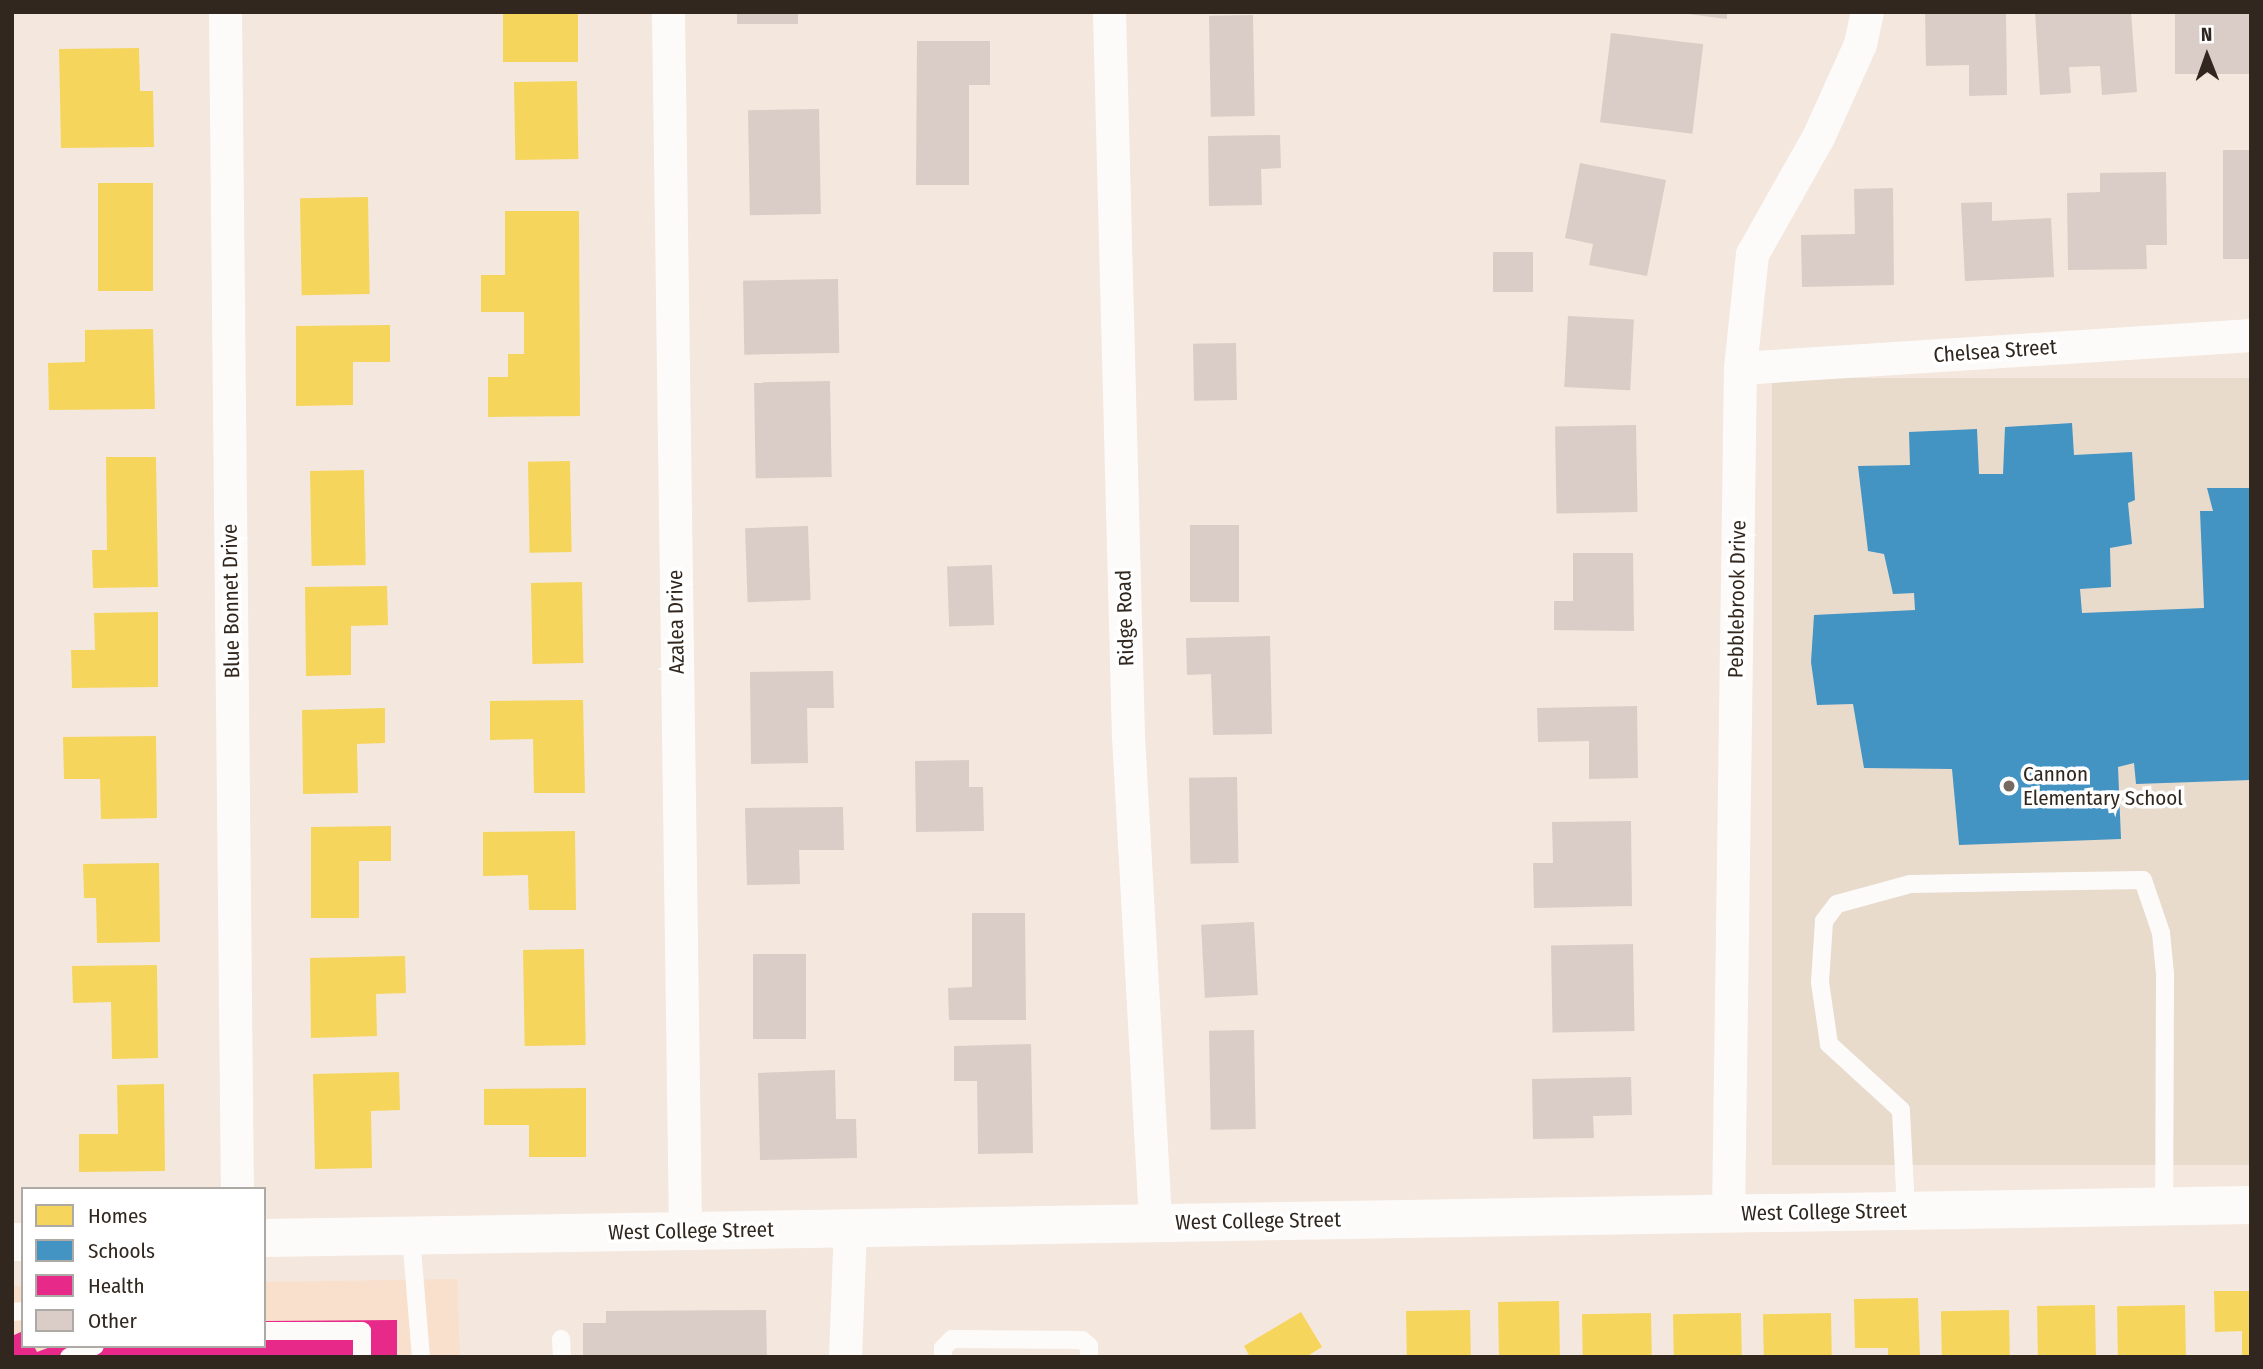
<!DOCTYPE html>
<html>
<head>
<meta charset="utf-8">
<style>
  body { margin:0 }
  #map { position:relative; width:2263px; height:1369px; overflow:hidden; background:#f4e7dd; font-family:"Fira Sans Condensed",sans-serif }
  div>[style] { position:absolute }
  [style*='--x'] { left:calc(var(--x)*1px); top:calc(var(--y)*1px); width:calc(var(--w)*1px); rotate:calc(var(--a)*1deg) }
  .built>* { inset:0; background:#f8e0cc }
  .education>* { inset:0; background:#e8dbcc; transform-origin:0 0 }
  .homes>* { inset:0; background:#f6d55c; transform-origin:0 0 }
  .schools>* { inset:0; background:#4393c3 }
  .health>* { inset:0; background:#e7298a }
  .building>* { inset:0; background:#dacdc7; transform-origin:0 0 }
  .service>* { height:18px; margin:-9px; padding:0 9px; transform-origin:9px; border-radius:9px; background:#fdfbfa }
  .minor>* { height:33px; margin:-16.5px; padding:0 16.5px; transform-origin:16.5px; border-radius:16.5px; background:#fdfbfa }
  .tertiary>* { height:38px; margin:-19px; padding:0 19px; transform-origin:19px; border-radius:19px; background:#fdfbfa }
  .dots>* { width:19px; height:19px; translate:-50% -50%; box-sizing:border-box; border:4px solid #fff; border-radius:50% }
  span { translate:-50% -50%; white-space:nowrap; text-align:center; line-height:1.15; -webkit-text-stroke:7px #fff; paint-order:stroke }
  .street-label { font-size:21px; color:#31271e }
  .poi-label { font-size:21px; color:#31271e }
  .left { translate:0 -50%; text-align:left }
  .frame { position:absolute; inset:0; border:14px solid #31271e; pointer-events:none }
  .legend { position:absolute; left:21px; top:1187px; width:245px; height:161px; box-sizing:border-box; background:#fff; border:2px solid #ada9a5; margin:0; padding:9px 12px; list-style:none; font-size:21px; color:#31271e }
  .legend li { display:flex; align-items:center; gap:14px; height:35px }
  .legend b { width:35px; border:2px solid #ada9a5 }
  .north { position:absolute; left:2172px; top:21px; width:70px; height:70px; -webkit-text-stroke:5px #fff; paint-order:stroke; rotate:359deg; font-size:19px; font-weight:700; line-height:28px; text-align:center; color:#31271e }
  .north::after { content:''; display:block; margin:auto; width:24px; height:32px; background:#31271e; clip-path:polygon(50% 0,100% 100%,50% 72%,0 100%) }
</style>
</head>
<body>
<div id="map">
  <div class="built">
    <i style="clip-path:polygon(457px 1279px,460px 1357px,12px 1357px,12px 1286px,23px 1286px,23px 1346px,264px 1346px,264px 1282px)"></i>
  </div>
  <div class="education">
    <i style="left:2251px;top:378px;width:787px;height:479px;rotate:90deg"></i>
  </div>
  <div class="homes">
    <i style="left:503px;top:12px;width:75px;height:50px"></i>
    <i style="clip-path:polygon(139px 48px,140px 91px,153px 91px,154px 147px,61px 148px,59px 49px)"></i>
    <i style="left:577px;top:81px;width:78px;height:63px;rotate:89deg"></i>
    <i style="left:98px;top:183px;width:55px;height:108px"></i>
    <i style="left:368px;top:197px;width:97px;height:68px;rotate:89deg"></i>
    <i style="clip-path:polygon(505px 211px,579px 211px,580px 416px,488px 417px,488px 377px,508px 377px,508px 354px,524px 354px,524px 312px,481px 312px,481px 275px,505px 275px)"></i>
    <i style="clip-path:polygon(390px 325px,390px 362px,353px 362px,353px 405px,296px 406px,296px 326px)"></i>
    <i style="clip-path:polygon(153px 329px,155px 409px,49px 410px,48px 363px,85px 362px,85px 330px)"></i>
    <i style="clip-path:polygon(106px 457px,156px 457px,158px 587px,93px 588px,92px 550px,107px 550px)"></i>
    <i style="left:570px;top:461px;width:91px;height:42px;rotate:89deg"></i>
    <i style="left:364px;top:470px;width:95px;height:54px;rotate:89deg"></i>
    <i style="left:582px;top:582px;width:81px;height:51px;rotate:89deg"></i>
    <i style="clip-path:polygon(387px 586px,388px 625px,351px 626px,351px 675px,306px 676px,305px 587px)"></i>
    <i style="clip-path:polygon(158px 612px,158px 687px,72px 688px,71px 650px,95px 650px,94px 613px)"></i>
    <i style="clip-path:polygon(583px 700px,585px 793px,534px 793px,533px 739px,490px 740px,490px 701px)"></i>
    <i style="clip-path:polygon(385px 708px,385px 743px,357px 744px,358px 793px,303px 794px,302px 710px)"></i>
    <i style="clip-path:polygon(156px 736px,157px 818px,101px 819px,100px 779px,64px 779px,63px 737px)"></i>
    <i style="clip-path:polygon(391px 826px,391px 861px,359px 861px,359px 918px,311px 918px,311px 827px)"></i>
    <i style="clip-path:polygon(575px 831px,576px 910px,529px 910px,528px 875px,483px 876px,483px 832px)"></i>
    <i style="clip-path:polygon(159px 863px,160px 942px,97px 943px,96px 898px,84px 898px,83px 864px)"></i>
    <i style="left:584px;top:949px;width:96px;height:61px;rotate:89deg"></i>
    <i style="clip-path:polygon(405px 956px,406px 993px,376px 994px,377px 1036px,311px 1038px,310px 958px)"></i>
    <i style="clip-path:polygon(157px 965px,158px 1058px,112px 1059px,111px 1002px,73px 1003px,72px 966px)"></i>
    <i style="clip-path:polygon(399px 1072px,400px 1110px,371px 1111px,372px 1168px,315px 1169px,313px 1074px)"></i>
    <i style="clip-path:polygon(164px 1084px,165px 1171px,79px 1172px,79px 1134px,118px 1134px,117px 1085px)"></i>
    <i style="clip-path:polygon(586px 1088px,586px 1157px,529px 1157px,529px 1125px,484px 1125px,484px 1089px)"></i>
    <i style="clip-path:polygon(2214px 1291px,2251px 1291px,2251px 1357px,2242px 1357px,2242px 1331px,2215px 1332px)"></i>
    <i style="clip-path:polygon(1918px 1298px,1920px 1357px,1888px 1357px,1888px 1348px,1855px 1348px,1854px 1299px)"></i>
    <i style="left:1559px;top:1301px;width:56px;height:61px;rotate:89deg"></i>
    <i style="left:2095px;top:1305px;width:52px;height:58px;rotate:89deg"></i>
    <i style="left:2185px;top:1305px;width:52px;height:68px;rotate:89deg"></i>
    <i style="left:1470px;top:1310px;width:47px;height:64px;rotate:89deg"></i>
    <i style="left:2009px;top:1310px;width:47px;height:68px;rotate:89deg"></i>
    <i style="clip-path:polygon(1301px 1312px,1322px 1347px,1306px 1357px,1250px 1357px,1244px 1346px)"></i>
    <i style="left:1651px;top:1313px;width:44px;height:69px;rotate:89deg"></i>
    <i style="left:1741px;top:1313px;width:44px;height:68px;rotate:89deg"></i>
    <i style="left:1831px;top:1313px;width:44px;height:68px;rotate:89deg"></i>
  </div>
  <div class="schools">
    <i style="clip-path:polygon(2072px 423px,2074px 455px,2132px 452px,2135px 500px,2128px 503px,2132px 544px,2110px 548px,2111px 587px,2080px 589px,2082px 613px,2204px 608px,2200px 511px,2213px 511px,2207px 488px,2251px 488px,2251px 780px,2136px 784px,2134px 763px,2118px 767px,2121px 839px,1959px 845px,1952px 769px,1864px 768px,1853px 704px,1817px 705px,1811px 662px,1814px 615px,1915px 610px,1914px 593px,1893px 594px,1884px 554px,1868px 551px,1858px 466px,1910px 465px,1909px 432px,1977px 429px,1979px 474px,2003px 474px,2005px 427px)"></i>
  </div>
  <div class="health">
    <i style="clip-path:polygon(397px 1320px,397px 1357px,12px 1357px,12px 1336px,23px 1331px,23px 1346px,34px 1346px,37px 1352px,53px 1346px,264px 1346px,264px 1321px)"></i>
  </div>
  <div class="building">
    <i style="left:737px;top:12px;width:61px;height:12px"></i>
    <i style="clip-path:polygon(1672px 12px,1727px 12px,1727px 19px)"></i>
    <i style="clip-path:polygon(1925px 12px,2006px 12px,2007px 95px,1969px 96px,1969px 65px,1926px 66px)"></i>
    <i style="clip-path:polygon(2035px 12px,2131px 12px,2137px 92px,2102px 95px,2100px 66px,2069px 67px,2071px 93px,2040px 95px)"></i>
    <i style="left:2175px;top:12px;width:76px;height:62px"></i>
    <i style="left:1253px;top:15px;width:101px;height:44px;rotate:89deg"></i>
    <i style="left:1611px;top:33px;width:93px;height:90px;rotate:7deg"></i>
    <i style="clip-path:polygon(917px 41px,990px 41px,990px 85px,969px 85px,969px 185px,916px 185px)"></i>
    <i style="left:819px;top:109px;width:105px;height:71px;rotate:89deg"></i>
    <i style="clip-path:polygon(1280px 135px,1281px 168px,1261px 169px,1262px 205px,1209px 206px,1208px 136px)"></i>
    <i style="left:2251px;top:150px;width:109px;height:28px;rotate:90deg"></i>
    <i style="clip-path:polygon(1580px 163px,1666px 180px,1647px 276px,1589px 265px,1593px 244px,1565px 238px)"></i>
    <i style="clip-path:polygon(2166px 172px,2167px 245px,2146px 245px,2147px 269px,2068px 270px,2067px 193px,2100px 192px,2100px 173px)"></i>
    <i style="clip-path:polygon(1893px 188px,1894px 285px,1802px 287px,1801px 235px,1855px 234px,1854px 189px)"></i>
    <i style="clip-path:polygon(1992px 202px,1992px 221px,2051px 218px,2054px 277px,1965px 281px,1961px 203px)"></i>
    <i style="left:1533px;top:252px;width:40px;height:40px;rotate:90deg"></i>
    <i style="left:838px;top:279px;width:74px;height:95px;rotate:89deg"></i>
    <i style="left:1568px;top:316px;width:66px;height:71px;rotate:3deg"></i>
    <i style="left:1236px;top:343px;width:57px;height:43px;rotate:89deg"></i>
    <i style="left:830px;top:381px;width:96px;height:76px;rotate:89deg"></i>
    <i style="left:1636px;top:425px;width:87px;height:81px;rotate:89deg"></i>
    <i style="left:1190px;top:525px;width:49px;height:77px"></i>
    <i style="left:808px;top:526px;width:74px;height:63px;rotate:88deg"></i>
    <i style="clip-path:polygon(1573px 553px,1633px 553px,1634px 631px,1554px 630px,1554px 601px,1573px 601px)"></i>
    <i style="left:992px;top:565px;width:60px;height:45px;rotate:88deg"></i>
    <i style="clip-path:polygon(1270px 636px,1272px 734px,1213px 735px,1211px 674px,1187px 675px,1186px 638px)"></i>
    <i style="clip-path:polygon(833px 671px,834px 708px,807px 708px,808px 763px,751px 764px,750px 672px)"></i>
    <i style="clip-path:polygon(1637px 706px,1638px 778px,1589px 779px,1589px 741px,1538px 742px,1537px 708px)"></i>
    <i style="clip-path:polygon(969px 760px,969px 787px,983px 787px,984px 831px,916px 832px,915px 761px)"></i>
    <i style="left:1237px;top:777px;width:86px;height:48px;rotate:89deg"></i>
    <i style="clip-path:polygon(843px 807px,844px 850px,799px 850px,800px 884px,747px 885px,745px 808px)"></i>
    <i style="clip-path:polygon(1631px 821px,1632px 906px,1534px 908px,1533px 863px,1553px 863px,1552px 822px)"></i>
    <i style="clip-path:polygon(972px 913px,1025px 913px,1026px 1020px,949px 1020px,948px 988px,972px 987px)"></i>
    <i style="left:1254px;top:922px;width:73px;height:53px;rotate:87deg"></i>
    <i style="left:1633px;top:944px;width:87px;height:82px;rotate:89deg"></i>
    <i style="left:753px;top:954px;width:53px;height:85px"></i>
    <i style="left:1254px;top:1030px;width:99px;height:45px;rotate:89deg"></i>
    <i style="clip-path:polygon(1031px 1044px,1033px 1153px,978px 1154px,977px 1081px,954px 1081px,954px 1046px)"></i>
    <i style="clip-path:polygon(835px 1070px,836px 1119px,856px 1119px,857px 1158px,760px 1160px,758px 1073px)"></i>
    <i style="clip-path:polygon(1631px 1077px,1632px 1115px,1593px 1116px,1594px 1138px,1533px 1139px,1532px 1079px)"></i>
    <i style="clip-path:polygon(766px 1310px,767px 1357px,583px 1357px,583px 1323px,606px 1323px,606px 1311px)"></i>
  </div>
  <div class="service">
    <i style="--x:1906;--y:1210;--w:100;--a:-92.9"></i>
    <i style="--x:1901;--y:1110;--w:98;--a:-137.5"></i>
    <i style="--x:1829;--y:1044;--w:63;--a:-98.3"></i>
    <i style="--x:1820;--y:982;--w:61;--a:-86.2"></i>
    <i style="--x:1824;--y:921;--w:21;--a:-53"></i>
    <i style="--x:1837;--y:904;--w:76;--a:-15.3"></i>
    <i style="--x:1910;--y:884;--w:233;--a:-1"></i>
    <i style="--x:2143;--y:880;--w:56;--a:71.2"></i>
    <i style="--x:2161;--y:933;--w:41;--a:84.4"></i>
    <i style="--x:2165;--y:974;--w:232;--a:90.2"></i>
    <i style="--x:411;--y:1236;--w:121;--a:85.3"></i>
    <i style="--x:12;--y:1312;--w:11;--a:-5"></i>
    <i style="--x:264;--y:1331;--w:98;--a:0"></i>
    <i style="--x:362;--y:1331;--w:26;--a:90"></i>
    <i style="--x:561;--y:1339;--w:18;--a:87"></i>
    <i style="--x:69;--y:1357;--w:28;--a:-23"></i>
    <i style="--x:943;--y:1357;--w:9;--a:-90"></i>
    <i style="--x:943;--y:1348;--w:13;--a:-45"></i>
    <i style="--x:952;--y:1339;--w:130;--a:0.4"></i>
    <i style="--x:1082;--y:1340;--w:9;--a:41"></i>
    <i style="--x:1089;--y:1346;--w:11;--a:90"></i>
  </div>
  <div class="minor">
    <i style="--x:225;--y:12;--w:1177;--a:89.42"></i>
    <i style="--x:668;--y:12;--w:1219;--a:89.2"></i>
    <i style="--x:1109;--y:12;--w:724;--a:88.5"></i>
    <i style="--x:1128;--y:736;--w:488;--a:86.8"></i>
    <i style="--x:1740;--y:368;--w:512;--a:-3.69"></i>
    <i style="--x:1728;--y:1214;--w:846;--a:-89.19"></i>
    <i style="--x:1740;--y:368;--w:115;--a:-84"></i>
    <i style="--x:1752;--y:254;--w:134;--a:-60.6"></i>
    <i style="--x:1818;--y:137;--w:102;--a:-65.7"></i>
    <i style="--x:1860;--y:44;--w:33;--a:-78"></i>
    <i style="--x:845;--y:1357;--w:129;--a:-87.8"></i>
  </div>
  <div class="tertiary">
    <i style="--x:264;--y:1238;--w:1987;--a:-0.95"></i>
    <i style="--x:12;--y:1242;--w:11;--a:0"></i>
  </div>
  <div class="dots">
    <i style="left:2009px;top:786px;background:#756a61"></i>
  </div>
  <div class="street-label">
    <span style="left:1995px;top:351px;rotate:-4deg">Chelsea Street</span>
    <span style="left:1737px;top:599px;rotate:-89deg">Pebblebrook Drive</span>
    <span style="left:231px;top:601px;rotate:-91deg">Blue Bonnet Drive</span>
    <span style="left:1125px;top:618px;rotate:-92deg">Ridge Road</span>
    <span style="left:676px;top:622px;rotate:-91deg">Azalea Drive</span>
    <span style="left:1824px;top:1212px;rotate:-1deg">West College Street</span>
    <span style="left:1258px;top:1221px;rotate:-1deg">West College Street</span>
    <span style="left:691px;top:1231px;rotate:-1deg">West College Street</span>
  </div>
  <div class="poi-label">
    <span class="left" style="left:2023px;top:786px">Cannon<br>Elementary School</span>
  </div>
  <div class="frame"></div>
  <ul class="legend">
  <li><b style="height:19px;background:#f6d55c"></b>Homes</li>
  <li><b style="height:19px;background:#4393c3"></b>Schools</li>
  <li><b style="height:19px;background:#e7298a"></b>Health</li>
  <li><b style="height:19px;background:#dacdc7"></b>Other</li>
  </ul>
  <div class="north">N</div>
</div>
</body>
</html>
